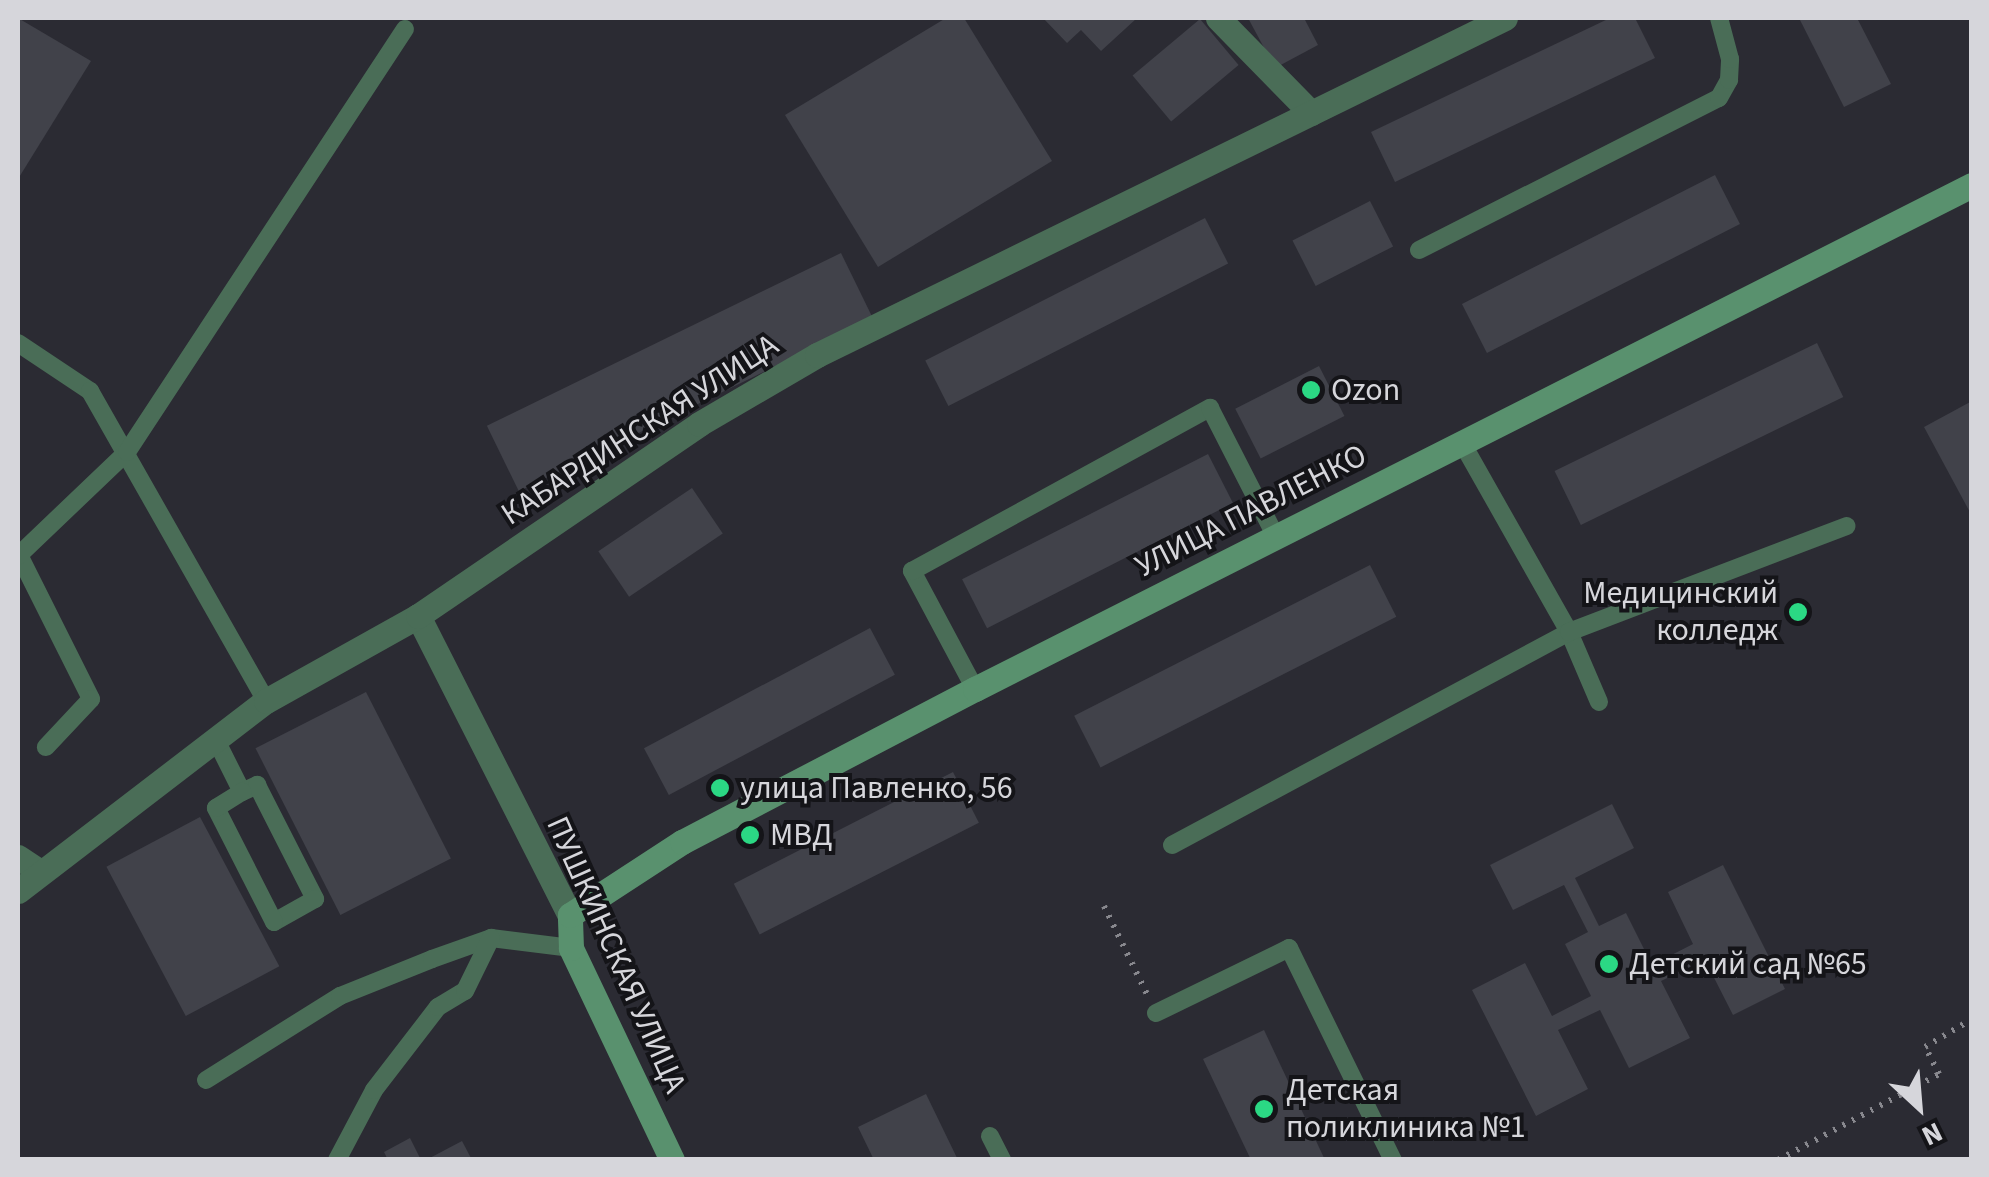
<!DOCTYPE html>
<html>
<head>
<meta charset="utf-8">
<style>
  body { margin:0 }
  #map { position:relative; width:1989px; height:1177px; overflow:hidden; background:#2b2b33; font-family:"Source Sans 3",sans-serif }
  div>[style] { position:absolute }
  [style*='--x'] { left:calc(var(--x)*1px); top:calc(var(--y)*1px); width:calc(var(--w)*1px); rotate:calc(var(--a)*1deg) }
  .building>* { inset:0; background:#41424a; transform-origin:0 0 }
  .path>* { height:6px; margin-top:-3px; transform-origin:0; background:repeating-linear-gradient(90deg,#88888e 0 2.5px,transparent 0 10.5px) }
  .service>* { height:18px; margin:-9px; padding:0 9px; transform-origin:9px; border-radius:9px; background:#4a6d57 }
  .minor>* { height:25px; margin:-12.5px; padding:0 12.5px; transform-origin:12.5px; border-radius:12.5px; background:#4a6d57 }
  .secondary>* { height:25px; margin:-12.5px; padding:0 12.5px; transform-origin:12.5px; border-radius:12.5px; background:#59916e }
  .dots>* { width:28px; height:28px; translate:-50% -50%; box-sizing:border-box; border:5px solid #141418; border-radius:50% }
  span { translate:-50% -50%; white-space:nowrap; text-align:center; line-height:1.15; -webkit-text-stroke:8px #141418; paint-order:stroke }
  .poi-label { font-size:32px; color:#d6d6db }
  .left { translate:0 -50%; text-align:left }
  .right { translate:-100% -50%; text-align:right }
  .street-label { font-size:32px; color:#d6d6db }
  .frame { position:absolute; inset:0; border:20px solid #d6d6db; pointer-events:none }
  .north { position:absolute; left:1869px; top:1057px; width:100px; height:100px; -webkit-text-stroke:8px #141418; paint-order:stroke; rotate:154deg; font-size:28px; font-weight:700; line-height:40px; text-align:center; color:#d6d6db }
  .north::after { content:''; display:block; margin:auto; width:35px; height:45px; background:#d6d6db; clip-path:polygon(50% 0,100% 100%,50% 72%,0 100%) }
</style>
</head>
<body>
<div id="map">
  <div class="building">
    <i style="clip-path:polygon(18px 18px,91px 61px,18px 179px)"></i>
    <i style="clip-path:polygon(946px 18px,964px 18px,1052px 161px,878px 267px,785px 115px)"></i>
    <i style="clip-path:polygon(1043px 18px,1137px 18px,1101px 51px,1081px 30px,1067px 43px)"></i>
    <i style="clip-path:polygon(1248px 18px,1304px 18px,1318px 45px,1275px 68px)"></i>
    <i style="clip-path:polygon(1610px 18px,1635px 18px,1655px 58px,1395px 182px,1371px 132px)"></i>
    <i style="clip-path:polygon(1799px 18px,1857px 18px,1891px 84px,1844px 107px)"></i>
    <i style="left:1200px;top:19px;width:60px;height:88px;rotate:50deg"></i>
    <i style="left:1715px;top:175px;width:55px;height:284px;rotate:63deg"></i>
    <i style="left:1370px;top:201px;width:51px;height:87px;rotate:63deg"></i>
    <i style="left:1205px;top:218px;width:51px;height:314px;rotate:63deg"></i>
    <i style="left:841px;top:253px;width:73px;height:394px;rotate:64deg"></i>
    <i style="left:1817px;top:343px;width:60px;height:292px;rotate:64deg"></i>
    <i style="left:1319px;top:366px;width:56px;height:94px;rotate:63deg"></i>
    <i style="clip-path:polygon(1972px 401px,1972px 516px,1924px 427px)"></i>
    <i style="left:1208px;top:454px;width:55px;height:276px;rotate:63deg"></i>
    <i style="left:692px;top:488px;width:55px;height:113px;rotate:56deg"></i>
    <i style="left:1370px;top:565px;width:58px;height:332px;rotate:63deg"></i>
    <i style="left:870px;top:628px;width:53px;height:256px;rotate:62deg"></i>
    <i style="left:366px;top:692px;width:187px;height:124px;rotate:63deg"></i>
    <i style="left:953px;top:772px;width:57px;height:246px;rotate:63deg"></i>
    <i style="clip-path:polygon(1612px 804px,1634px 848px,1575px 878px,1599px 926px,1626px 913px,1652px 965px,1693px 944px,1668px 892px,1723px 865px,1785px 989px,1733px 1015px,1705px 960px,1661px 981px,1690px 1038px,1629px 1068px,1600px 1010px,1558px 1030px,1588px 1089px,1536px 1116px,1472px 990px,1525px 963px,1552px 1016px,1591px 996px,1565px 944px,1588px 932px,1564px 885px,1513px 910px,1490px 865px)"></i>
    <i style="left:200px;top:817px;width:169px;height:106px;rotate:62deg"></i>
    <i style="clip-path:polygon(1264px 1030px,1325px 1160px,1251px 1160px,1203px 1059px)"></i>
    <i style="clip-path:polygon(926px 1094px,958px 1160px,874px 1160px,858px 1127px)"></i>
    <i style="clip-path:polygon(410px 1138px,421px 1160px,388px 1160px,384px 1152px)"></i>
    <i style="clip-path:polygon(462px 1141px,472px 1160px,426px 1160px)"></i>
  </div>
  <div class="path">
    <i style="--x:1104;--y:906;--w:98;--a:64"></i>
    <i style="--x:1778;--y:1160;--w:183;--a:-28.1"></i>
    <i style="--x:1939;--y:1074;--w:30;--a:-117"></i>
    <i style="--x:1925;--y:1047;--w:55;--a:-30.8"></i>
  </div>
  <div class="service">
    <i style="--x:1419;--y:250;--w:336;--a:-26.9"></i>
    <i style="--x:1719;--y:98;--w:21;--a:-61"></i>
    <i style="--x:1729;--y:80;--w:21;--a:-87"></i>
    <i style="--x:1730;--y:59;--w:42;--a:-105"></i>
    <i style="--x:18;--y:343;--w:87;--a:33.7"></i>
    <i style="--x:90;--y:391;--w:356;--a:60.4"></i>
    <i style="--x:1461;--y:441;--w:219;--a:60.5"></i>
    <i style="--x:1569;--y:632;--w:76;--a:66.8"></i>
    <i style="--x:19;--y:555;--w:161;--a:63.4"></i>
    <i style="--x:91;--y:699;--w:66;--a:133.2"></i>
    <i style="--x:18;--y:556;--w:151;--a:-43.7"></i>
    <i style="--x:127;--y:452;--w:506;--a:-56.69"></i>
    <i style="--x:975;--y:689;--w:134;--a:-118.1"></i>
    <i style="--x:912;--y:571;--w:340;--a:-28.7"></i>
    <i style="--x:1210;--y:408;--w:143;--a:62.9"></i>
    <i style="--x:215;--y:738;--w:60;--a:63.4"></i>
    <i style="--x:242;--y:792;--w:17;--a:-25"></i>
    <i style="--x:257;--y:785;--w:128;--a:63"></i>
    <i style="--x:315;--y:899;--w:47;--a:150.7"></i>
    <i style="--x:274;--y:922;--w:128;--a:-117"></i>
    <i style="--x:216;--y:808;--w:31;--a:-32"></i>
    <i style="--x:1172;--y:845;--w:451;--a:-28.2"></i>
    <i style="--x:1569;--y:632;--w:297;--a:-20.9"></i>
    <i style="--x:1156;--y:1013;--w:148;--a:-26"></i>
    <i style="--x:1289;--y:948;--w:236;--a:63.9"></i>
    <i style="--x:206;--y:1080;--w:158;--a:-32.1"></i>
    <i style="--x:340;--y:996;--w:99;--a:-21.9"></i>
    <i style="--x:432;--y:959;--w:63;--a:-19.6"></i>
    <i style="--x:491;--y:938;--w:81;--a:7.1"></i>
    <i style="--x:990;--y:1136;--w:27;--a:63"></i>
    <i style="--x:337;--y:1160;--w:79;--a:-62.1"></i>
    <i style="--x:374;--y:1090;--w:105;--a:-52.4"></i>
    <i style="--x:438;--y:1007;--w:31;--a:-31"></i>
    <i style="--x:465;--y:991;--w:59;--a:-63.9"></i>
  </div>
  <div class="minor">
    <i style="--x:1218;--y:18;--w:133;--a:45.6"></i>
    <i style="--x:418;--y:616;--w:335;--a:63.1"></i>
    <i style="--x:18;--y:857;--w:25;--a:34"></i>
    <i style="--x:18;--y:891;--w:312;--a:-37.5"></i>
    <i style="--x:266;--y:701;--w:174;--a:-29.2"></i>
    <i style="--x:418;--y:616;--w:340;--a:-34.3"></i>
    <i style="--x:699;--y:424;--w:137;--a:-30.3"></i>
    <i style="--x:817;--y:355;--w:766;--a:-26.1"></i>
  </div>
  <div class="secondary">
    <i style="--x:672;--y:1160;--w:235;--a:-115.5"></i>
    <i style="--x:571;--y:948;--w:33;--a:-92"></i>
    <i style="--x:570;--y:915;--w:134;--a:-33.1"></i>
    <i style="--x:682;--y:842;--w:331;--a:-27.6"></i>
    <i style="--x:975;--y:689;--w:1117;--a:-26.82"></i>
  </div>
  <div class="dots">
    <i style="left:1311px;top:390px;background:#2bd884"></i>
    <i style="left:1798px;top:612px;background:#2bd884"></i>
    <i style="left:720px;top:788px;background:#2bd884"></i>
    <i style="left:750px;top:835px;background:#2bd884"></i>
    <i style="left:1609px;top:964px;background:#2bd884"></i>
    <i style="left:1264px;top:1109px;background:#2bd884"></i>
  </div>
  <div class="poi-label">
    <span class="left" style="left:1331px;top:390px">Ozon</span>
    <span class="right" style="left:1778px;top:612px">Медицинский<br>колледж</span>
    <span class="left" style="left:740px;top:788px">улица Павленко, 56</span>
    <span class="left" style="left:770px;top:835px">МВД</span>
    <span class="left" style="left:1629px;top:964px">Детский сад №65</span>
    <span class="left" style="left:1286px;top:1109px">Детская<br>поликлиника №1</span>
  </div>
  <div class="street-label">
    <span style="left:640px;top:430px;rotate:-33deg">КАБАРДИНСКАЯ УЛИЦА</span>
    <span style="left:1251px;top:511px;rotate:-27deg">УЛИЦА ПАВЛЕНКО</span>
    <span style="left:616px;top:955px;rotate:66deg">ПУШКИНСКАЯ УЛИЦА</span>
  </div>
  <div class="frame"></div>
  <div class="north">N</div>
</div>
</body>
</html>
